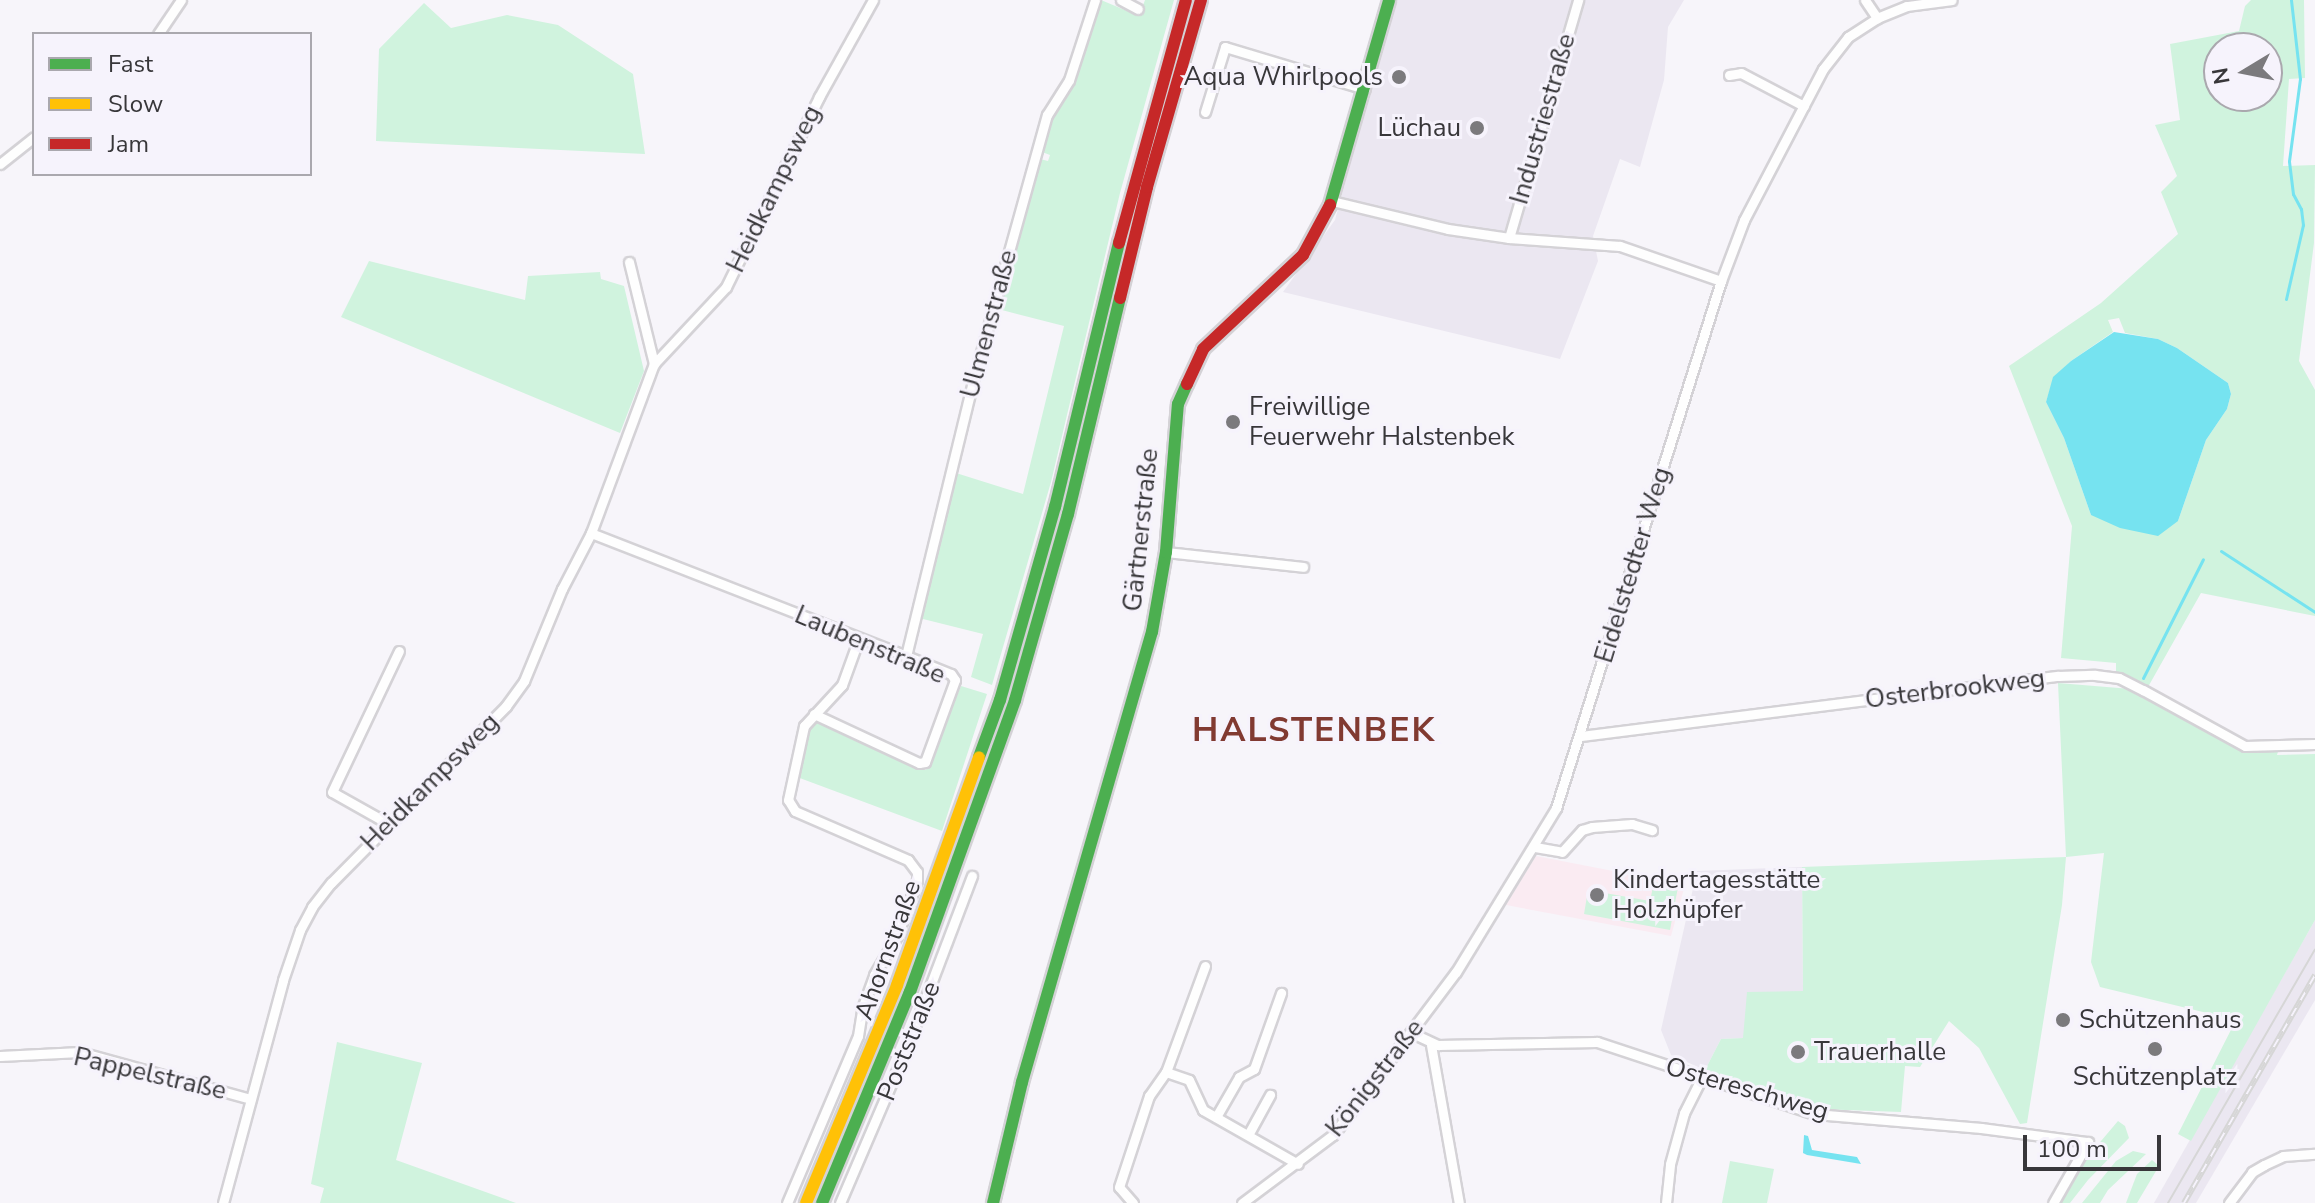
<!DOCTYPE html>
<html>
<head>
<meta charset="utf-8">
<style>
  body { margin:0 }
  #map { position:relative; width:2315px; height:1203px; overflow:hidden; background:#f7f5fa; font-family:"Nunito Sans",sans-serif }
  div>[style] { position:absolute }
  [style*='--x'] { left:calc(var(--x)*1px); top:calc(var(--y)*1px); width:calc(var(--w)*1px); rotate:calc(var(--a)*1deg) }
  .built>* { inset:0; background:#ebe7f1 }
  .education>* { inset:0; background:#faebf2 }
  .green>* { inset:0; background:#d0f3de }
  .water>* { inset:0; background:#76e3f0 }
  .stream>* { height:3px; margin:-1.5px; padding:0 1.5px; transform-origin:1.5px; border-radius:1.5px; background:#76e3f0 }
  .roads { filter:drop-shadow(2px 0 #d4d2d6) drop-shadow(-2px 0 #d4d2d6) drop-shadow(0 2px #d4d2d6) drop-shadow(0 -2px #d4d2d6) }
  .street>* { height:9px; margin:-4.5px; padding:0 4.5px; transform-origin:4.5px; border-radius:4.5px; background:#fefefe }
  .fast>* { height:12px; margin:-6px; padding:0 6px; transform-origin:6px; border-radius:6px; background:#4caf50 }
  .slow>* { height:12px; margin:-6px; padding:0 6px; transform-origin:6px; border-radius:6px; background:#ffc107 }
  .jam>* { height:12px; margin:-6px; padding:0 6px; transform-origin:6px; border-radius:6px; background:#c62828 }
  .tram>* { height:2px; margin:-1px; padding:0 1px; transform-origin:1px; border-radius:1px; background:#d6d6d6 }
  .rail>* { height:6px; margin-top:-3px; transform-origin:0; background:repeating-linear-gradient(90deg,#f6f3fc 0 9px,#d6d6d6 0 18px); box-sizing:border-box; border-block:2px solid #d6d6d6 }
  .dots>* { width:22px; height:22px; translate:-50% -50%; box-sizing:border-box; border:4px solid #f6f3fc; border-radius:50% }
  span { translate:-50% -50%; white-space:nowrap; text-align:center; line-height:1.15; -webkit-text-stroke:6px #f6f3fc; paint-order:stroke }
  .poi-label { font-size:26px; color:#38373a }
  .right { translate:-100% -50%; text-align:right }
  .left { translate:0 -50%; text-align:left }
  .street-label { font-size:26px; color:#38373a }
  .district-label { font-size:34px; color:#813a31; font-weight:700; letter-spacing:2px }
  .legend { position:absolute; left:32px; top:32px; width:280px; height:144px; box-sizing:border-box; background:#f6f3fc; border:2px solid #aaa8ae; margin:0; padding:10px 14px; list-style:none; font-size:24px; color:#38373a }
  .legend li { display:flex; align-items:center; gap:16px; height:40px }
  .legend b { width:40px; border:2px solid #aaa8ae }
  .north { position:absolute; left:2203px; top:32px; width:80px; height:80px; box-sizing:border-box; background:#f6f3fc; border:2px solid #aaa8ae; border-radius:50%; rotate:260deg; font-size:22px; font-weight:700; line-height:32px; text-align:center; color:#38373a }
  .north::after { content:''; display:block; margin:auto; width:28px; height:36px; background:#7b7a7d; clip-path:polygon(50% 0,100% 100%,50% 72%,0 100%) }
  .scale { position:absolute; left:2023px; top:1135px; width:138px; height:36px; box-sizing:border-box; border:4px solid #38373a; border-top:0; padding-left:10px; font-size:24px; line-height:28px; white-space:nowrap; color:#38373a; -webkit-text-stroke:6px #f6f3fc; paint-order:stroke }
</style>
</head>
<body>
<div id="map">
  <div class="built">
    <i style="clip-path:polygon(1395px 0,1684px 0,1668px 27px,1664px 80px,1640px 167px,1620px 159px,1593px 236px,1598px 261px,1560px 359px,1283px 292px,1335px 220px)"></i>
    <i style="clip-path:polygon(1802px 867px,1803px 991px,1743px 1038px,1721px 1039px,1705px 1070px,1671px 1055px,1661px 1030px,1697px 871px)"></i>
    <i style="clip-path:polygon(2315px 920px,2315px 1000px,2196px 1203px,2154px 1203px)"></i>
  </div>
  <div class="education">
    <i style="clip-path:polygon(1536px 856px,1685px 885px,1671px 936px,1506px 905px)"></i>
  </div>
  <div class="green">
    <i style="clip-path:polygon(1101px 0,1139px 16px,1145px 0,1174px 0,1120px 193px,1051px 482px,992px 685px,971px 677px,983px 634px,919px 618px,956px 473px,1023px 494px,1064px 326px,998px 309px,1040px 159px,1048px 161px,1050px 155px,1042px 152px,1054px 112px,1071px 90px)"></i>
    <i style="clip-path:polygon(evenodd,2251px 0,2304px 0,2305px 78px,2289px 79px,2283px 166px,2315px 165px,2314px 243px,2299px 361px,2315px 390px,2315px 616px,2201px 593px,2148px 687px,2116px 674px,2116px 663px,2061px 658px,2072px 526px,2009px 366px,2101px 303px,2178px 234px,2161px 192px,2177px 176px,2155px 125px,2180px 120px,2170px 44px,2239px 31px,2245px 6px,2251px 0,2219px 48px,2267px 48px,2267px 96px,2219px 96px,2219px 48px,2251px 0,2119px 318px,2125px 333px,2158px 339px,2177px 348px,2228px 383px,2231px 394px,2227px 409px,2206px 440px,2178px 521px,2091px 515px,2064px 438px,2046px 402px,2054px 377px,2071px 361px,2113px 332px,2108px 320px,2119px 318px)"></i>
    <i style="clip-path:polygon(424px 3px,451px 28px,507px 15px,558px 25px,633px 74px,645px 154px,376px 141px,379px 49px)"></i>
    <i style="clip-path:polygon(369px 261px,525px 300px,528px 276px,600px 272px,601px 279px,624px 286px,644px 371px,620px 433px,341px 317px)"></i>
    <i style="clip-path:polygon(2058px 683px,2131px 689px,2243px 749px,2279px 748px,2277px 755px,2315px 754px,2315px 920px,2191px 1141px,2178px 1134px,2236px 1020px,2100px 987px,2091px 962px,2104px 853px,2066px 857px,2062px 905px,2027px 1123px,2020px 1124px,1979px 1048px,1949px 1021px,1920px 1067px,1905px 1066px,1901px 1112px,1818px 1109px,1705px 1070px,1721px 1039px,1743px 1038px,1747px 992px,1803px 991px,1802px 867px,2066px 857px)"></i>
    <i style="clip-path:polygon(961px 686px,987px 694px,942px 831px,797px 777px,808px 729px,816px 719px,926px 770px)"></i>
    <i style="clip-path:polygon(1654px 882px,1678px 887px,1670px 930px,1584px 914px,1588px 890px,1650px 901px)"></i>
    <i style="clip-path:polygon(337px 1042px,422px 1063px,396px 1160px,516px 1203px,320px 1203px,324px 1188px,311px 1184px)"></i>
    <i style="clip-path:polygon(2118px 1121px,2125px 1126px,2129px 1138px,2088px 1180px,2070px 1203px,2059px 1203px,2090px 1154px)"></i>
    <i style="clip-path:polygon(2133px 1151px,2146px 1154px,2108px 1190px,2100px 1203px,2082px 1203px,2116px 1161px)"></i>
    <i style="clip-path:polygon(2152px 1160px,2159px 1166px,2137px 1203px,2126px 1203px,2137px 1174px)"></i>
    <i style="clip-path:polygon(1730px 1161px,1774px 1169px,1767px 1203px,1722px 1203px)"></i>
  </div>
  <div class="water">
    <i style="clip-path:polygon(2114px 332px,2158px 339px,2177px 348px,2228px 383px,2231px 394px,2227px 409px,2206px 440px,2178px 521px,2158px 536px,2120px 528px,2091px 515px,2064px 438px,2046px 402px,2053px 377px,2071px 361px)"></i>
    <i style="clip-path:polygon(1804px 1135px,1808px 1136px,1812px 1150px,1857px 1157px,1861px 1164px,1807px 1155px,1803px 1153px)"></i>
  </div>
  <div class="stream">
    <i style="--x:2286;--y:299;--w:76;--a:-77.1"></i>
    <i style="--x:2303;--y:225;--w:16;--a:-97"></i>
    <i style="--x:2301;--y:209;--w:17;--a:-118"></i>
    <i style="--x:2293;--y:194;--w:33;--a:-97"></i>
    <i style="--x:2289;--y:161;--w:83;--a:-82.4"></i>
    <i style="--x:2300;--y:79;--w:80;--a:-96.5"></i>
    <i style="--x:2221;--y:551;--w:112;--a:33"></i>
    <i style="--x:2143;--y:678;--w:133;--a:-63.2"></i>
  </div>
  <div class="roads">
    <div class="street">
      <i style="--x:1121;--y:0;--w:19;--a:28"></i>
      <i style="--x:1865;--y:0;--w:22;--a:56"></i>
      <i style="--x:158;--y:34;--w:41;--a:-55.9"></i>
      <i style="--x:1729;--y:75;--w:12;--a:-9"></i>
      <i style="--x:1741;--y:73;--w:71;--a:27.6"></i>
      <i style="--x:1205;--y:112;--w:68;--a:-72.9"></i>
      <i style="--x:1225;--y:47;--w:146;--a:16.7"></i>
      <i style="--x:0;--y:164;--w:43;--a:-38.5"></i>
      <i style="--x:1332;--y:201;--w:119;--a:13.6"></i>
      <i style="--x:1448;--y:229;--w:62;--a:8.4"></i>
      <i style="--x:1509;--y:238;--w:111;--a:4.1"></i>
      <i style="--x:1620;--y:246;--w:107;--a:19.1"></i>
      <i style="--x:1509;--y:238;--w:248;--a:-73.8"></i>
      <i style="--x:629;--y:262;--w:105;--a:76.2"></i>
      <i style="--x:591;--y:533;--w:338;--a:21.3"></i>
      <i style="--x:906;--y:656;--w:48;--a:21.8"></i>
      <i style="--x:951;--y:674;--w:7;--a:56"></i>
      <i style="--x:955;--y:680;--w:87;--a:110.1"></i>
      <i style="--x:925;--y:762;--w:6;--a:171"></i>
      <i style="--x:919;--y:763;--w:116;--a:-155"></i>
      <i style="--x:1166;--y:552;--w:138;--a:6.2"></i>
      <i style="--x:906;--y:656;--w:290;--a:-76.3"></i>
      <i style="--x:975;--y:374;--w:269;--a:-74.5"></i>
      <i style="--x:1047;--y:115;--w:41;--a:-57.8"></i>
      <i style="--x:1069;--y:80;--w:84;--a:-72"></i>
      <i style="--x:1581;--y:736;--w:481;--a:-7.2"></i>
      <i style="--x:2058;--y:676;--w:37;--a:-2"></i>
      <i style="--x:2095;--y:675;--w:24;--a:7"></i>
      <i style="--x:2119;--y:678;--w:27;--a:27"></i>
      <i style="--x:2143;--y:690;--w:116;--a:28.8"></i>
      <i style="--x:2245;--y:746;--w:70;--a:-1.6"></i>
      <i style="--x:389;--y:824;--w:65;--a:-150.7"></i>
      <i style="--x:332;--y:792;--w:156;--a:-64.6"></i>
      <i style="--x:1535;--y:847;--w:27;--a:10"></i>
      <i style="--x:1562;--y:852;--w:30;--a:-48"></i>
      <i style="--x:1582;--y:830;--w:10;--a:-17"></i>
      <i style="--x:1592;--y:827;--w:40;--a:-4.3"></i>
      <i style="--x:1632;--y:824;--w:21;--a:17"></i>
      <i style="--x:1205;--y:966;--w:113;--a:110.2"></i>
      <i style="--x:1166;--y:1072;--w:24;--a:19"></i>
      <i style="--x:1189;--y:1080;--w:33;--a:65"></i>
      <i style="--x:1203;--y:1110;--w:109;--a:29.6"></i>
      <i style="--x:1412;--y:1033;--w:29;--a:25"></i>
      <i style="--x:1438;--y:1045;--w:159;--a:-1.1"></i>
      <i style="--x:1597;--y:1042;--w:230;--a:18.3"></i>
      <i style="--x:1815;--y:1114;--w:167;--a:4.8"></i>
      <i style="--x:1981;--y:1128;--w:108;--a:7.5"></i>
      <i style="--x:2088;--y:1142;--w:70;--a:119.8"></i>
      <i style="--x:1431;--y:1045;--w:160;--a:80"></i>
      <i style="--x:0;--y:1056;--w:80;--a:-2.9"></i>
      <i style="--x:80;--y:1052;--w:177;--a:15.4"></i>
      <i style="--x:1216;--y:1117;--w:46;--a:-60.1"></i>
      <i style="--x:1239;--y:1077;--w:17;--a:-28"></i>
      <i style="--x:1254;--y:1069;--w:81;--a:-70.4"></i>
      <i style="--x:1248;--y:1135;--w:46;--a:-61.2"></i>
      <i style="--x:223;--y:1203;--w:231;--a:-74.9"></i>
      <i style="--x:283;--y:980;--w:53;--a:-71.2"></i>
      <i style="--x:300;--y:930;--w:26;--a:-62"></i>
      <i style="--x:312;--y:907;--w:31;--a:-52"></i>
      <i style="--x:331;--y:883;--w:249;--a:-45.3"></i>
      <i style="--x:506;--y:706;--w:31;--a:-54"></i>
      <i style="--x:524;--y:681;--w:100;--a:-67.6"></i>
      <i style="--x:562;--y:589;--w:63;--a:-62.6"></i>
      <i style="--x:591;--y:533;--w:180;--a:-69.6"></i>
      <i style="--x:654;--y:364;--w:105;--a:-46.9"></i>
      <i style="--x:726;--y:287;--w:212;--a:-63.9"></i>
      <i style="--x:819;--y:97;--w:111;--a:-60.9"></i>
      <i style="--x:787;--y:1203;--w:181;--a:-67"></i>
      <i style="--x:858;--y:1036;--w:30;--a:-81"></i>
      <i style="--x:863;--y:1006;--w:33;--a:-70"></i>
      <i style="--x:874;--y:975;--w:45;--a:-59.5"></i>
      <i style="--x:897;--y:936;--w:59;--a:-70.3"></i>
      <i style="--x:917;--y:880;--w:8;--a:-90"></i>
      <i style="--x:917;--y:872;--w:15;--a:-127"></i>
      <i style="--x:908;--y:860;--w:123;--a:-156.6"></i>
      <i style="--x:795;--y:811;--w:13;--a:-122"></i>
      <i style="--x:788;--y:800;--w:76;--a:-77.8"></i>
      <i style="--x:804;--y:726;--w:56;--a:-47.2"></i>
      <i style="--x:842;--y:685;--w:50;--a:-70.1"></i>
      <i style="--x:840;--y:1203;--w:170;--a:-66.8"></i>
      <i style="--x:907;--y:1047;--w:183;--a:-69.2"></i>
      <i style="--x:1133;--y:1203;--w:21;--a:-131"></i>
      <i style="--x:1119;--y:1187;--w:96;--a:-71.8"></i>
      <i style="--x:1149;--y:1096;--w:29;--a:-55"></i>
      <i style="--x:1242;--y:1203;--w:114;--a:-36.8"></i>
      <i style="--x:1333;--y:1135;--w:204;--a:-53"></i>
      <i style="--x:1456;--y:972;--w:192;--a:-58.6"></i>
      <i style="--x:1556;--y:808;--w:552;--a:-72.62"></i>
      <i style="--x:1721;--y:281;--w:65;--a:-69.3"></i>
      <i style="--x:1744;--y:220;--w:170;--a:-62.4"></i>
      <i style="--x:1823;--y:69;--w:41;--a:-52"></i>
      <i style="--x:1848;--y:37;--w:35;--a:-33"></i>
      <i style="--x:1877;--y:18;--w:32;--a:-22"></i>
      <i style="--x:1907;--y:6;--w:45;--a:-7.6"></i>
      <i style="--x:1666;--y:1203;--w:39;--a:-84"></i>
      <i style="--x:1670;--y:1164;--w:53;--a:-74.6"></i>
      <i style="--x:1684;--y:1113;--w:40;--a:-63.4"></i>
      <i style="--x:2229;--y:1203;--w:39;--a:-53"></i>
      <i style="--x:2252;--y:1172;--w:14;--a:-30"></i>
      <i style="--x:2264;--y:1165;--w:21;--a:-25"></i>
      <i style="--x:2283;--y:1156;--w:32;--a:-4"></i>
    </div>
    <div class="fast">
      <i style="--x:1330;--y:205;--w:213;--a:-73.9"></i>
      <i style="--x:979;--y:757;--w:61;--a:-69.8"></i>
      <i style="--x:1000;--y:700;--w:201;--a:-74.1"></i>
      <i style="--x:1055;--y:507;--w:272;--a:-76.4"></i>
      <i style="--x:822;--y:1203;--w:229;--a:-67.4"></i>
      <i style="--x:910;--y:992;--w:310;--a:-70.2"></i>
      <i style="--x:1015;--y:700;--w:193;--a:-74.1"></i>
      <i style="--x:1068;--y:514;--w:222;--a:-76.5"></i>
      <i style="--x:993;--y:1203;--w:124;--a:-76.5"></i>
      <i style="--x:1022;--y:1082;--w:468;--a:-73.9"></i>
      <i style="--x:1152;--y:632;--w:81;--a:-80.1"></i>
      <i style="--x:1166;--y:552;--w:148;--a:-85.4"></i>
      <i style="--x:1178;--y:404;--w:22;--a:-66"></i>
    </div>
    <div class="slow">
      <i style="--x:806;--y:1203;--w:236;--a:-67.3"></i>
      <i style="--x:897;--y:985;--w:242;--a:-70.2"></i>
    </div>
    <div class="jam">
      <i style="--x:1119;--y:243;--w:252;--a:-74.6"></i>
      <i style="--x:1120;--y:298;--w:114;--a:-76.3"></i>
      <i style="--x:1147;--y:187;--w:195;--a:-73.9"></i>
      <i style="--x:1187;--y:384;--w:38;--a:-65"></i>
      <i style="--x:1203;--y:349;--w:137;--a:-43.2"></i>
      <i style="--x:1303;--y:255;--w:57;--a:-61.6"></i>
    </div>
  </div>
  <div class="tram">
    <i style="--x:2168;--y:1203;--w:293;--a:-59.9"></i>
  </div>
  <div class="rail">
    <i style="--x:2184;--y:1203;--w:263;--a:-60.1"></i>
  </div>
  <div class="dots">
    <i style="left:1399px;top:77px;background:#7b7a7d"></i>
    <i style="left:1477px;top:128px;background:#7b7a7d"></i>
    <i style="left:1233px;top:422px;background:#7b7a7d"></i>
    <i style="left:1597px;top:895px;background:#7b7a7d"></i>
    <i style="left:2063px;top:1020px;background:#7b7a7d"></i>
    <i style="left:2155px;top:1049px;background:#7b7a7d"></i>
    <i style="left:1798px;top:1052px;background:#7b7a7d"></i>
  </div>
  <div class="poi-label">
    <span class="right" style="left:1383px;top:77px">Aqua Whirlpools</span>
    <span class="right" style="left:1461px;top:128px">Lüchau</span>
    <span class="left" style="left:1249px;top:422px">Freiwillige<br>Feuerwehr Halstenbek</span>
    <span class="left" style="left:1613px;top:895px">Kindertagesstätte<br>Holzhüpfer</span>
    <span class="left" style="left:2079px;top:1020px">Schützenhaus</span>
    <span class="left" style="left:1814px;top:1052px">Trauerhalle</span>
    <span style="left:2155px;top:1077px">Schützenplatz</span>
  </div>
  <div class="street-label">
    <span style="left:1543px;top:119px;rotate:-74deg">Industriestraße</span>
    <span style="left:774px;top:189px;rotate:-64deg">Heidkampsweg</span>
    <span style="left:989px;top:324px;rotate:-75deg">Ulmenstraße</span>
    <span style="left:1141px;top:530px;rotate:-84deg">Gärtnerstraße</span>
    <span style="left:1633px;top:565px;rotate:-73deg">Eidelstedter Weg</span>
    <span style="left:870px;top:645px;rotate:23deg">Laubenstraße</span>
    <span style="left:1955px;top:689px;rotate:-7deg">Osterbrookweg</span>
    <span style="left:430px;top:782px;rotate:-45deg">Heidkampsweg</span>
    <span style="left:888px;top:950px;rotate:-70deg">Ahornstraße</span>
    <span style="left:909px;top:1041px;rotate:-68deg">Poststraße</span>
    <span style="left:150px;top:1074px;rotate:13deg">Pappelstraße</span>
    <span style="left:1375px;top:1078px;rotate:-52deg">Königstraße</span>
    <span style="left:1747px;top:1089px;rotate:16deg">Ostereschweg</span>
  </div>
  <div class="district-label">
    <span style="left:1314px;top:731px">HALSTENBEK</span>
  </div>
  <ul class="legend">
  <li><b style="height:10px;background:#4caf50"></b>Fast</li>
  <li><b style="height:10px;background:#ffc107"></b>Slow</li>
  <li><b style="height:10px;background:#c62828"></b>Jam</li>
  </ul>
  <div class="north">N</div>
  <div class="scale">100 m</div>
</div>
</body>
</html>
